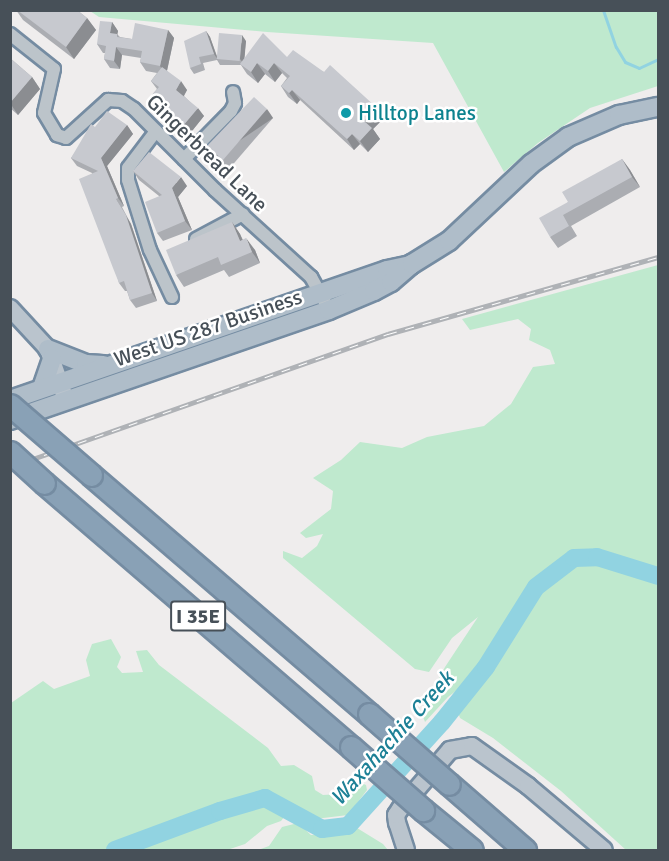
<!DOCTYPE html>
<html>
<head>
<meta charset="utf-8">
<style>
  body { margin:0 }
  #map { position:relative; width:669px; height:861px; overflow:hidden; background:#efeded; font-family:Signika,sans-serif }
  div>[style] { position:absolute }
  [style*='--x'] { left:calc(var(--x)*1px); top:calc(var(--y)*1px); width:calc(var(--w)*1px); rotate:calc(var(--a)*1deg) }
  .green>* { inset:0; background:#bfe9ce }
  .stream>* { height:3px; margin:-1.5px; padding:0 1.5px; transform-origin:1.5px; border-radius:1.5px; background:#91d3e1 }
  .river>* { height:18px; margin:-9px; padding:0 9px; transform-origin:9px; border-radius:9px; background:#91d3e1 }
  .roads { filter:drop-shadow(2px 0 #758ca2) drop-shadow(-2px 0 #758ca2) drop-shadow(0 2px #758ca2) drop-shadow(0 -2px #758ca2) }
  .minor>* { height:12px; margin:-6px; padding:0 6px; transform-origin:6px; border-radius:6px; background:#bcc4ca }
  .secondary>* { height:16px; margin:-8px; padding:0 8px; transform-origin:8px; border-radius:8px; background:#bac4cd }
  .primary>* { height:18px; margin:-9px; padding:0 9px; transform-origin:9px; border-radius:9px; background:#afbdc9 }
  .motorway>* { height:21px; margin:-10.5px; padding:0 10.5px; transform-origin:10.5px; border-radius:10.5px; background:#89a1b6 }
  .rail>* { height:5px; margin-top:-2.5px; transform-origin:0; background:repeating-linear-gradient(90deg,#fff 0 9px,#afb2b6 0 18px); box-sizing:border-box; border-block:2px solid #afb2b6 }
  .bridges { filter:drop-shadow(2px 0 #758ca2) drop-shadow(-2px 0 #758ca2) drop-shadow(0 2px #758ca2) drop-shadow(0 -2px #758ca2) }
  .motorway-bridge>* { height:21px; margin:-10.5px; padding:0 10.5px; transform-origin:10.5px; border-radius:10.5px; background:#89a1b6 }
  .wall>* { inset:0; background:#abadb2 }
  .shaded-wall>* { inset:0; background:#8b8d91; transform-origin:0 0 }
  .building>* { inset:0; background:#c7c9cf; transform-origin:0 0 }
  .dots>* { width:16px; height:16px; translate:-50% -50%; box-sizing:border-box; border:3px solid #fff; border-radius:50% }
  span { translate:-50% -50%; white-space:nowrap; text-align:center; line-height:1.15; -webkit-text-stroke:5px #fff; paint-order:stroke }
  .shield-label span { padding:2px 4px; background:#fff; border:2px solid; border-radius:4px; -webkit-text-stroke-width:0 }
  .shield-label { font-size:20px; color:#475058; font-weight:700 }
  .culture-label { font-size:21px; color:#0d838f }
  .left { translate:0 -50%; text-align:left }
  .street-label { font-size:21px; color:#475058 }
  .water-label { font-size:22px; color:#1c8096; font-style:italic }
  .frame { position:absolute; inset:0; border:12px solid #475058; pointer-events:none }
</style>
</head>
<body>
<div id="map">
  <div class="green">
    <i style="clip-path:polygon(90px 11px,658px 11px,658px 86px,590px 108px,538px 143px,504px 172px,433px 43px,267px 32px,99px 17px)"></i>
    <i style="clip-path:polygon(658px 265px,658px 850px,626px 850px,561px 791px,493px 738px,460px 718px,457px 710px,504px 654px,515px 626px,489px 652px,470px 680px,448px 697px,425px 722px,421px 711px,445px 667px,478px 617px,452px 638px,429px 672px,415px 669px,283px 558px,283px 551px,302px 558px,317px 546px,323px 534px,306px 538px,300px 533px,331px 509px,333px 491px,313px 478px,341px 460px,360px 442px,402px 448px,427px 437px,484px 426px,511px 404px,533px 367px,555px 364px,550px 350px,529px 340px,531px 329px,518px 319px,470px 330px,462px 319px)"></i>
    <i style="clip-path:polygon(111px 639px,121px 657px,117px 667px,122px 673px,143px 672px,136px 651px,147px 650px,159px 665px,268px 748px,281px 766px,294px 765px,312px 776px,315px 790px,323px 795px,339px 794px,359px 782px,366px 785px,367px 790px,348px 815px,315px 819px,303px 816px,293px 806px,281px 821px,267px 826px,245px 844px,227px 850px,11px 850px,11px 703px,43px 681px,54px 689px,90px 676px,86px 660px,92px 644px)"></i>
    <i style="clip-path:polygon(298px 823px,311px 835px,344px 834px,357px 828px,383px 844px,388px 850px,258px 850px,269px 846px,282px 827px)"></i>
  </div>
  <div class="stream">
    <i style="--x:603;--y:10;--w:39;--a:71"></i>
    <i style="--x:616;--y:47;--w:17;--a:59"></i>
    <i style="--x:625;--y:62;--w:15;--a:23"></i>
    <i style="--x:639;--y:68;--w:21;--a:-25"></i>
  </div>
  <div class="river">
    <i style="--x:115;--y:850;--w:112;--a:-20.4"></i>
    <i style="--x:220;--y:811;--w:47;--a:-16.1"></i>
    <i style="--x:265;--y:798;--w:65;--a:28.5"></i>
    <i style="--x:322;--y:829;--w:26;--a:-7"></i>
    <i style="--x:348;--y:826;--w:140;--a:-47.9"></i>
    <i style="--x:442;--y:722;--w:70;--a:-51.3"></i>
    <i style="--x:486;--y:667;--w:94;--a:-58"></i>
    <i style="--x:536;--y:587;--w:48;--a:-37.3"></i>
    <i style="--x:574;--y:558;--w:23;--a:-2"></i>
    <i style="--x:597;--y:557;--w:64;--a:17.3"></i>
  </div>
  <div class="roads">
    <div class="minor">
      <i style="--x:10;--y:34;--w:56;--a:38.5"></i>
      <i style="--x:54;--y:69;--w:45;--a:102.8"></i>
      <i style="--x:44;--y:113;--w:26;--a:59"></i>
      <i style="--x:57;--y:135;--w:9;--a:18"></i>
      <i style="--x:66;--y:138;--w:57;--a:-42.1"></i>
      <i style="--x:108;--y:100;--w:14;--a:4"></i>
      <i style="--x:122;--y:101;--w:14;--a:34"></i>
      <i style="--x:134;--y:109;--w:115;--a:45"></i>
      <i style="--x:215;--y:190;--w:130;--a:42.2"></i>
      <i style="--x:311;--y:277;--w:38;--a:61"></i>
      <i style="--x:156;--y:131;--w:46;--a:127.1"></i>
      <i style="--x:128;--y:168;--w:12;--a:90"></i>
      <i style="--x:128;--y:180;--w:73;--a:72.6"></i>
      <i style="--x:150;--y:250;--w:52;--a:64.9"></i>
      <i style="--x:184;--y:159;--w:67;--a:-45.6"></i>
      <i style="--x:231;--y:111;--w:9;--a:-63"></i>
      <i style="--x:235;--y:103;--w:11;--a:-100"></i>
      <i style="--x:196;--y:239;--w:53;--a:-28"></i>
    </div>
    <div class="secondary">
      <i style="--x:10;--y:308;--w:56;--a:47.2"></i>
      <i style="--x:48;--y:349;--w:54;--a:70.6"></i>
      <i style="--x:406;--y:850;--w:28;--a:-108"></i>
      <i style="--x:397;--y:823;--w:8;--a:-97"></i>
      <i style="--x:396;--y:815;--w:7;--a:-56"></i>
      <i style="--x:400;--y:809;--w:77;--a:-49.7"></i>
      <i style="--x:450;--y:750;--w:22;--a:-10"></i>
      <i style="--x:472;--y:746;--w:69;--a:35.5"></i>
      <i style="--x:528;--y:786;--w:99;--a:40.1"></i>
    </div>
    <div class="primary">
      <i style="--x:48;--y:349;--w:41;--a:21.5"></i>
      <i style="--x:86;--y:364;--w:17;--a:3"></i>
      <i style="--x:42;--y:388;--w:31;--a:-71"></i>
      <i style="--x:10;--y:400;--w:399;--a:-19"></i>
      <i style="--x:387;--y:270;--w:24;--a:-12"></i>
      <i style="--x:10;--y:420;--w:337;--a:-19"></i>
      <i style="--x:329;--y:310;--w:49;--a:-22.9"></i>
      <i style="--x:374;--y:291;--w:19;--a:-28"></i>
      <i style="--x:391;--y:282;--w:28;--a:-41"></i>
      <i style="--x:412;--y:264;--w:44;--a:-31.9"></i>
      <i style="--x:449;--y:241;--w:112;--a:-43.2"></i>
      <i style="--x:531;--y:164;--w:46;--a:-36.1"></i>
      <i style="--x:568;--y:137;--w:56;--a:-23.3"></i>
      <i style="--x:619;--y:115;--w:40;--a:-12"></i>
    </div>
    <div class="motorway">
      <i style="--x:91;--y:475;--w:367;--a:40.7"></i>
      <i style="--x:44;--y:483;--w:405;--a:40.7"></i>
      <i style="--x:449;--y:784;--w:101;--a:41"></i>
      <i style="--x:423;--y:810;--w:63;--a:39.2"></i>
    </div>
  </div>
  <div class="rail">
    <i style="--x:10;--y:467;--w:401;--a:-19.4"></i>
    <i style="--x:388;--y:334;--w:281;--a:-15.9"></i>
  </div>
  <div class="bridges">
    <div class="motorway-bridge">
      <i style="--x:10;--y:405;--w:107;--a:40.8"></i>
      <i style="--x:10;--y:452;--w:46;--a:42.4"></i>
      <i style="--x:369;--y:714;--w:106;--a:41.2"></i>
      <i style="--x:351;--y:747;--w:96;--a:41.2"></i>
    </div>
  </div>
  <div class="wall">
    <i style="clip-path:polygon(16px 10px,77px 10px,87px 18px,96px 30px,74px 59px,23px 20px)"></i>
    <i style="clip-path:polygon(112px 22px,118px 31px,117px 34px,120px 37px,132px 39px,168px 30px,174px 38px,167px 71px,187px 90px,184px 96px,204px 116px,188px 136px,170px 121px,164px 112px,165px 111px,157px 105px,151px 96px,157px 89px,151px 81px,157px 73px,146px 71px,140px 62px,141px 58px,122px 55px,120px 69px,110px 68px,104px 59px,105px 53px,103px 53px,97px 44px)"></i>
    <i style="clip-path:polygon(206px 31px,210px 37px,217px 56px,246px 41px,244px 58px,287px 57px,324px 72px,376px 107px,384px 118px,373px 129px,380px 139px,368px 152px,360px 144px,354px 150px,300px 100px,297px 104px,288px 97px,281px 86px,287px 78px,282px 73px,275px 82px,265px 74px,258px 83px,247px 74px,241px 65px,220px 65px,217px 60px,203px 63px,205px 70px,194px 74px,190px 68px)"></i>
    <i style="clip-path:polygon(10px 58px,32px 77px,40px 89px,18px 115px,10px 108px)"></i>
    <i style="clip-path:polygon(273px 118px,229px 169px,214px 155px,207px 146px)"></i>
    <i style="clip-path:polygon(127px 125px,133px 134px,107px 166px,124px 206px,122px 207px,131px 224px,157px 301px,136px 308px,130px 300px,127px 291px,125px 291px,119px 283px,92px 173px,77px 166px,71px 158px,95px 127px)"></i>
    <i style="clip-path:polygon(622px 159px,630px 170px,640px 187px,571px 226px,577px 236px,558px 248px,550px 237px,568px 202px)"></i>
    <i style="clip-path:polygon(133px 171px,187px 186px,178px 197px,192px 230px,163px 241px,157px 233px,159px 196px,139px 180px)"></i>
    <i style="clip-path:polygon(232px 222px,240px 234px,243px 240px,255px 250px,260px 263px,229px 277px,224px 270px,184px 287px,176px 275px)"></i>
  </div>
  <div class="shaded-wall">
    <i style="clip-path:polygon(87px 18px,96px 30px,74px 59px,66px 47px)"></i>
    <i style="clip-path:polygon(112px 22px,118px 31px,116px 42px,110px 33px)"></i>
    <i style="clip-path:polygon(168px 30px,174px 38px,166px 75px,160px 66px)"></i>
    <i style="clip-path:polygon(206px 31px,210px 37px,218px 60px,214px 54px)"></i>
    <i style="clip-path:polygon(242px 35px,246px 41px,244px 64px,240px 59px)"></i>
    <i style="clip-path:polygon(116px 47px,122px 55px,120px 69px,114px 61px)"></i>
    <i style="clip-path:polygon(257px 63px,265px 74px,258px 83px,251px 72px)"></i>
    <i style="clip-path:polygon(274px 63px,282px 73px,275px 82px,268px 71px)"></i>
    <i style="clip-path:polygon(32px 77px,40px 89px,18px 115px,10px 103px)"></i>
    <i style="clip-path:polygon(181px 81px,187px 90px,182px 99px,176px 90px)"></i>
    <i style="clip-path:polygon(292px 90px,300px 100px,297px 104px,289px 93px)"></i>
    <i style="clip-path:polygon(376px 107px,384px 118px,373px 129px,380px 139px,368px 152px,360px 141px,364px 121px)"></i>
    <i style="clip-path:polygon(198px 108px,204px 116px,188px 136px,182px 127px)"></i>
    <i style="left:267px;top:109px;width:11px;height:67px;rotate:56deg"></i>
    <i style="clip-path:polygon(127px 125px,133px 134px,107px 166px,124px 206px,118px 198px,101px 158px)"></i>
    <i style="clip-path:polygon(352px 134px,360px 144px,354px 150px,347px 139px)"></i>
    <i style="clip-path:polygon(622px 159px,630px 170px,640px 187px,632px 177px)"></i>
    <i style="clip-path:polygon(181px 177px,187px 186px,178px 197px,192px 230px,185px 221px,172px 188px)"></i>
    <i style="clip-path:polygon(116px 199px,131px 224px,157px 301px,152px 293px)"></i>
    <i style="clip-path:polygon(232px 222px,240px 234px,248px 253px,240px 241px)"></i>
    <i style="clip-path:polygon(246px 238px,255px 250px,260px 263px,252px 252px)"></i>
  </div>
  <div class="building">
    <i style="clip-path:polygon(17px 10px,77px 10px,87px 18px,66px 47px)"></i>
    <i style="clip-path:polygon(100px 21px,112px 22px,110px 33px,117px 34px,117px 37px,132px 39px,135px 23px,168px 30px,160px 66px,140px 62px,142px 51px,116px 47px,114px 61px,104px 59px,106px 46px,97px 44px)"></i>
    <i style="clip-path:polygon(206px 31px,214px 54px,199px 57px,201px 64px,190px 68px,184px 41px)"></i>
    <i style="left:219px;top:33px;width:23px;height:26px;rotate:5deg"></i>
    <i style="clip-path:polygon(263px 33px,287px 57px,293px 50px,324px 72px,330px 65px,376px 107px,364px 121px,372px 128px,360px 141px,352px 134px,347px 139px,292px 90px,289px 93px,281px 86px,290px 76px,274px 63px,268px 71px,257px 63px,251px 72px,240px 64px)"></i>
    <i style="clip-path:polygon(10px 58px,32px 77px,10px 103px)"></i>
    <i style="clip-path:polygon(162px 67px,181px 81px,176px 90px,198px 108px,182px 127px,164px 112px,166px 109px,151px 96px,159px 87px,151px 81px)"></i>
    <i style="clip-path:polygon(254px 97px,267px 109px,223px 160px,207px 146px)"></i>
    <i style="clip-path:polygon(107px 111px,127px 125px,101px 158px,118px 198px,116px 199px,126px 215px,152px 293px,130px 300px,124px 281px,119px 283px,113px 268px,79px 179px,98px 171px,71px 158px,91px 124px,95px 127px)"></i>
    <i style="clip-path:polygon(149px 152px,181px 177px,172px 188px,185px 221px,157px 233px,145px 202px,162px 195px,133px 171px)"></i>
    <i style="clip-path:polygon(622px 159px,632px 177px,563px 215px,569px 226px,550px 237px,539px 218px,568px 202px,562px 192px)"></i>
    <i style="clip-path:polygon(232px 222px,240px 241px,246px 238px,252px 252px,221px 265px,218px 257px,176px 275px,166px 250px)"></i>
  </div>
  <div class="dots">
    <i style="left:346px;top:113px;background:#0f9aa8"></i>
  </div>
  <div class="shield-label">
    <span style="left:198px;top:616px">I 35E</span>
  </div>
  <div class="culture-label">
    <span class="left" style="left:358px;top:113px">Hilltop Lanes</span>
  </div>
  <div class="street-label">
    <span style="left:207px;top:153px;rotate:44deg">Gingerbread Lane</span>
    <span style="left:208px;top:328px;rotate:-19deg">West US 287 Business</span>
  </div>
  <div class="water-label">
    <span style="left:392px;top:738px;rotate:-48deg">Waxahachie Creek</span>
  </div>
  <div class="frame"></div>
</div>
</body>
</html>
